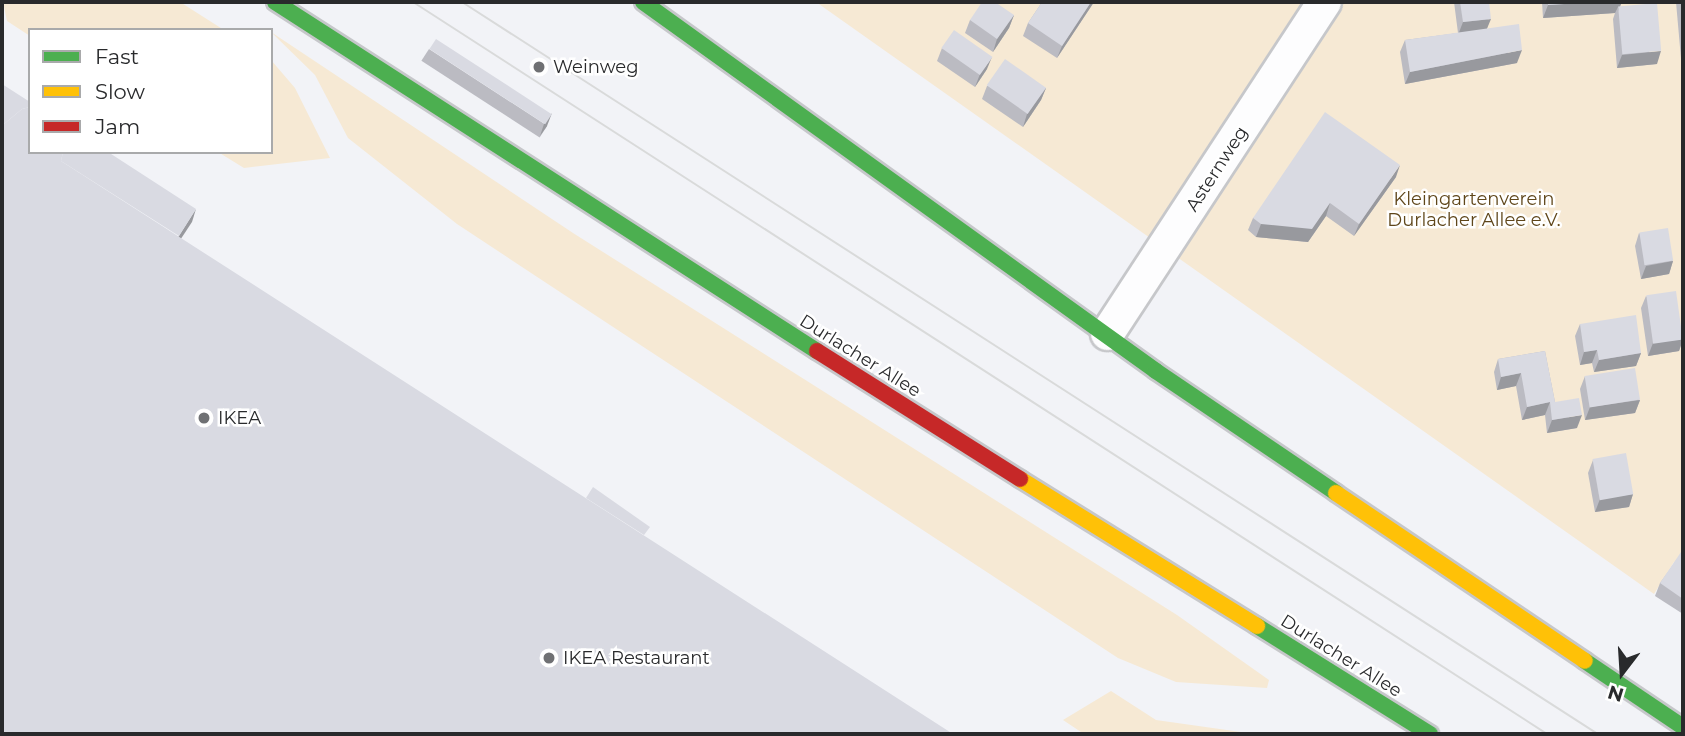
<!DOCTYPE html>
<html>
<head>
<meta charset="utf-8">
<style>
  body { margin:0 }
  #map { position:relative; width:1685px; height:736px; overflow:hidden; background:#f2f3f7; font-family:Montserrat,sans-serif }
  div>[style] { position:absolute }
  [style*='--x'] { left:calc(var(--x)*1px); top:calc(var(--y)*1px); width:calc(var(--w)*1px); rotate:calc(var(--a)*1deg) }
  .green>* { inset:0; background:#f6e9d4 }
  .roads { filter:drop-shadow(2px 0 #c6c7ca) drop-shadow(-2px 0 #c6c7ca) drop-shadow(0 2px #c6c7ca) drop-shadow(0 -2px #c6c7ca) }
  .lane>* { height:33px; margin:-16.5px; padding:0 16.5px; transform-origin:16.5px; border-radius:16.5px; background:#fdfdfe }
  .fast>* { height:16px; margin:-8px; padding:0 8px; transform-origin:8px; border-radius:8px; background:#4caf50 }
  .slow>* { height:16px; margin:-8px; padding:0 8px; transform-origin:8px; border-radius:8px; background:#ffc107 }
  .jam>* { height:16px; margin:-8px; padding:0 8px; transform-origin:8px; border-radius:8px; background:#c62828 }
  .tram>* { height:2px; margin:-1px; padding:0 1px; transform-origin:1px; border-radius:1px; background:#d9dada }
  .wall>* { inset:0; background:#bbbbc2; transform-origin:0 0 }
  .shaded-wall>* { inset:0; background:#98999e }
  .building>* { inset:0; background:#d9dae2; transform-origin:0 0 }
  .dots>* { width:19px; height:19px; translate:-50% -50%; box-sizing:border-box; border:4px solid #fff; border-radius:50% }
  span { translate:-50% -50%; white-space:nowrap; text-align:center; line-height:1.15; -webkit-text-stroke:5px #fff; paint-order:stroke }
  .poi-label { font-size:18px; color:#292a2c }
  .left { translate:0 -50%; text-align:left }
  .street-label { font-size:18px; color:#292a2c }
  .park-label { font-size:18px; color:#5f461a }
  .frame { position:absolute; inset:0; border:4px solid #292a2c; pointer-events:none }
  .legend { position:absolute; left:28px; top:28px; width:245px; height:126px; box-sizing:border-box; background:#fff; border:2px solid #a9aaab; margin:0; padding:9px 12px; list-style:none; font-size:21px; color:#292a2c }
  .legend li { display:flex; align-items:center; gap:14px; height:35px }
  .legend b { width:35px; border:2px solid #a9aaab }
  .north { position:absolute; left:1587px; top:638px; width:70px; height:70px; -webkit-text-stroke:5px #fff; paint-order:stroke; rotate:197deg; font-size:19px; font-weight:700; line-height:28px; text-align:center; color:#292a2c }
  .north::after { content:''; display:block; margin:auto; width:24px; height:32px; background:#292a2c; clip-path:polygon(50% 0,100% 100%,50% 72%,0 100%) }
</style>
</head>
<body>
<div id="map">
  <div class="green">
    <i style="clip-path:polygon(3px 2px,180px 2px,224px 30px,30px 30px,30px 36px,7px 21px)"></i>
    <i style="clip-path:polygon(816px 2px,1683px 2px,1683px 560px,1674px 562px,1654px 594px)"></i>
    <i style="clip-path:polygon(271px 32px,573px 233px,1177px 615px,1269px 680px,1267px 688px,1176px 682px,1118px 658px,645px 348px,457px 224px,348px 138px,315px 75px)"></i>
    <i style="clip-path:polygon(271px 60px,295px 88px,330px 158px,244px 168px,218px 152px,271px 152px)"></i>
    <i style="clip-path:polygon(1111px 691px,1156px 720px,1255px 734px,1084px 734px,1063px 720px)"></i>
  </div>
  <div class="roads">
    <div class="lane">
      <i style="--x:1107;--y:333;--w:396;--a:-56.8"></i>
    </div>
    <div class="fast">
      <i style="--x:275;--y:2;--w:645;--a:32.78"></i>
      <i style="--x:643;--y:2;--w:632;--a:35.73"></i>
      <i style="--x:1156;--y:371;--w:217;--a:34.1"></i>
      <i style="--x:1257;--y:626;--w:204;--a:32"></i>
      <i style="--x:1585;--y:661;--w:118;--a:34"></i>
    </div>
    <div class="slow">
      <i style="--x:1020;--y:479;--w:279;--a:31.8"></i>
      <i style="--x:1336;--y:493;--w:300;--a:34"></i>
    </div>
    <div class="jam">
      <i style="--x:817;--y:351;--w:240;--a:32.2"></i>
    </div>
  </div>
  <div class="tram">
    <i style="--x:413;--y:2;--w:1350;--a:32.84"></i>
    <i style="--x:462;--y:2;--w:1351;--a:32.8"></i>
  </div>
  <div class="wall">
    <i style="clip-path:polygon(1042px 2px,1094px 2px,1057px 58px,1023px 36px,1028px 23px)"></i>
    <i style="clip-path:polygon(1454px 2px,1489px 2px,1487px 29px,1517px 63px,1405px 84px,1400px 52px,1405px 40px,1458px 33px)"></i>
    <i style="clip-path:polygon(1542px 2px,1622px 2px,1620px 6px,1657px 64px,1617px 68px,1613px 19px,1615px 13px,1543px 18px)"></i>
    <i style="clip-path:polygon(1676px 2px,1683px 2px,1683px 70px,1682px 70px)"></i>
    <i style="clip-path:polygon(1014px 15px,1009px 28px,993px 52px,965px 33px,970px 20px)"></i>
    <i style="clip-path:polygon(942px 48px,987px 69px,975px 87px,937px 61px)"></i>
    <i style="left:429px;top:49px;width:141px;height:14px;rotate:33deg"></i>
    <i style="clip-path:polygon(987px 86px,1046px 88px,1041px 100px,1023px 127px,982px 99px)"></i>
    <i style="clip-path:polygon(1396px 177px,1354px 236px,1326px 216px,1308px 242px,1256px 237px,1248px 230px,1253px 218px)"></i>
    <i style="clip-path:polygon(1639px 233px,1673px 261px,1669px 274px,1641px 279px,1635px 246px)"></i>
    <i style="clip-path:polygon(1646px 296px,1683px 334px,1683px 340px,1679px 351px,1648px 356px,1641px 308px)"></i>
    <i style="clip-path:polygon(1580px 324px,1641px 353px,1636px 366px,1594px 372px,1592px 363px,1580px 365px,1575px 336px)"></i>
    <i style="clip-path:polygon(1545px 351px,1555px 402px,1577px 428px,1547px 433px,1545px 415px,1522px 420px,1516px 386px,1497px 390px,1494px 372px,1498px 359px)"></i>
    <i style="clip-path:polygon(1585px 376px,1640px 400px,1635px 413px,1585px 420px,1580px 389px)"></i>
    <i style="clip-path:polygon(1593px 460px,1633px 494px,1629px 507px,1595px 512px,1588px 473px)"></i>
    <i style="clip-path:polygon(1683px 551px,1683px 614px,1655px 596px,1660px 583px)"></i>
  </div>
  <div class="shaded-wall">
    <i style="clip-path:polygon(1091px 2px,1094px 2px,1057px 58px,1062px 46px)"></i>
    <i style="clip-path:polygon(1596px 2px,1622px 2px,1618px 11px,1618px 7px,1615px 13px,1543px 18px,1548px 5px)"></i>
    <i style="clip-path:polygon(1014px 15px,1009px 28px,993px 52px,997px 39px)"></i>
    <i style="clip-path:polygon(1491px 19px,1486px 31px,1458px 35px,1463px 22px)"></i>
    <i style="clip-path:polygon(1522px 50px,1517px 63px,1405px 84px,1410px 72px)"></i>
    <i style="clip-path:polygon(1661px 51px,1657px 64px,1617px 68px,1622px 55px)"></i>
    <i style="clip-path:polygon(992px 57px,987px 69px,975px 87px,980px 74px)"></i>
    <i style="clip-path:polygon(1046px 88px,1041px 100px,1023px 127px,1027px 114px)"></i>
    <i style="clip-path:polygon(552px 113px,547px 126px,540px 136px,544px 124px)"></i>
    <i style="clip-path:polygon(1400px 165px,1396px 177px,1354px 236px,1359px 224px)"></i>
    <i style="clip-path:polygon(1330px 203px,1326px 216px,1308px 242px,1256px 237px,1261px 224px)"></i>
    <i style="clip-path:polygon(196px 209px,192px 222px,165px 263px,170px 250px)"></i>
    <i style="clip-path:polygon(1673px 261px,1669px 274px,1641px 279px,1646px 266px)"></i>
    <i style="clip-path:polygon(1683px 339px,1679px 351px,1648px 356px,1653px 343px)"></i>
    <i style="clip-path:polygon(1597px 350px,1592px 363px,1580px 365px,1584px 352px)"></i>
    <i style="clip-path:polygon(1641px 353px,1636px 366px,1594px 372px,1599px 360px)"></i>
    <i style="clip-path:polygon(1521px 373px,1516px 386px,1497px 390px,1501px 377px)"></i>
    <i style="clip-path:polygon(1640px 400px,1635px 413px,1585px 420px,1590px 407px)"></i>
    <i style="clip-path:polygon(1550px 402px,1545px 415px,1522px 420px,1527px 407px)"></i>
    <i style="clip-path:polygon(1582px 415px,1577px 428px,1547px 433px,1552px 420px)"></i>
    <i style="clip-path:polygon(1633px 494px,1629px 507px,1595px 512px,1600px 499px)"></i>
  </div>
  <div class="building">
    <i style="clip-path:polygon(982px 2px,995px 2px,1014px 15px,997px 39px,970px 20px)"></i>
    <i style="clip-path:polygon(1042px 2px,1091px 2px,1062px 46px,1028px 23px)"></i>
    <i style="clip-path:polygon(1460px 2px,1489px 2px,1491px 19px,1463px 22px)"></i>
    <i style="clip-path:polygon(1548px 2px,1596px 2px,1548px 5px)"></i>
    <i style="clip-path:polygon(1681px 2px,1683px 2px,1683px 22px)"></i>
    <i style="left:1657px;top:3px;width:48px;height:39px;rotate:85deg"></i>
    <i style="clip-path:polygon(1519px 24px,1522px 50px,1410px 72px,1405px 40px)"></i>
    <i style="left:954px;top:30px;width:47px;height:22px;rotate:35deg"></i>
    <i style="left:436px;top:39px;width:138px;height:12px;rotate:33deg"></i>
    <i style="left:1005px;top:59px;width:50px;height:32px;rotate:35deg"></i>
    <i style="clip-path:polygon(2px 84px,30px 102px,30px 107px,22px 109px,4px 124px,2px 122px)"></i>
    <i style="clip-path:polygon(30px 107px,30px 152px,63px 152px,61px 161px,953px 734px,2px 734px,2px 122px,4px 124px,22px 109px)"></i>
    <i style="clip-path:polygon(1325px 112px,1400px 165px,1359px 224px,1330px 203px,1312px 229px,1261px 224px,1253px 218px)"></i>
    <i style="clip-path:polygon(63px 152px,108px 152px,196px 209px,179px 236px,61px 161px)"></i>
    <i style="left:1668px;top:228px;width:33px;height:29px;rotate:81deg"></i>
    <i style="left:1676px;top:291px;width:49px;height:30px;rotate:82deg"></i>
    <i style="clip-path:polygon(1636px 315px,1641px 353px,1599px 360px,1597px 350px,1584px 352px,1580px 324px)"></i>
    <i style="clip-path:polygon(1545px 351px,1555px 402px,1579px 398px,1582px 415px,1552px 420px,1550px 402px,1527px 407px,1521px 373px,1501px 377px,1498px 359px)"></i>
    <i style="left:1635px;top:368px;width:32px;height:51px;rotate:81deg"></i>
    <i style="left:1626px;top:453px;width:42px;height:34px;rotate:80deg"></i>
    <i style="clip-path:polygon(593px 487px,650px 527px,644px 535px,586px 498px)"></i>
    <i style="clip-path:polygon(1683px 551px,1683px 599px,1660px 583px,1681px 552px)"></i>
  </div>
  <div class="dots">
    <i style="left:539px;top:67px;background:#6f7073"></i>
    <i style="left:204px;top:418px;background:#6f7073"></i>
    <i style="left:549px;top:658px;background:#6f7073"></i>
  </div>
  <div class="poi-label">
    <span class="left" style="left:553px;top:67px">Weinweg</span>
    <span class="left" style="left:218px;top:418px">IKEA</span>
    <span class="left" style="left:563px;top:658px">IKEA Restaurant</span>
  </div>
  <div class="street-label">
    <span style="left:1217px;top:169px;rotate:-57deg">Asternweg</span>
    <span style="left:860px;top:356px;rotate:32deg">Durlacher Allee</span>
    <span style="left:1341px;top:656px;rotate:32deg">Durlacher Allee</span>
  </div>
  <div class="park-label">
    <span style="left:1474px;top:210px">Kleingartenverein<br>Durlacher Allee e.V.</span>
  </div>
  <div class="frame"></div>
  <ul class="legend">
  <li><b style="height:9px;background:#4caf50"></b>Fast</li>
  <li><b style="height:9px;background:#ffc107"></b>Slow</li>
  <li><b style="height:9px;background:#c62828"></b>Jam</li>
  </ul>
  <div class="north">N</div>
</div>
</body>
</html>
